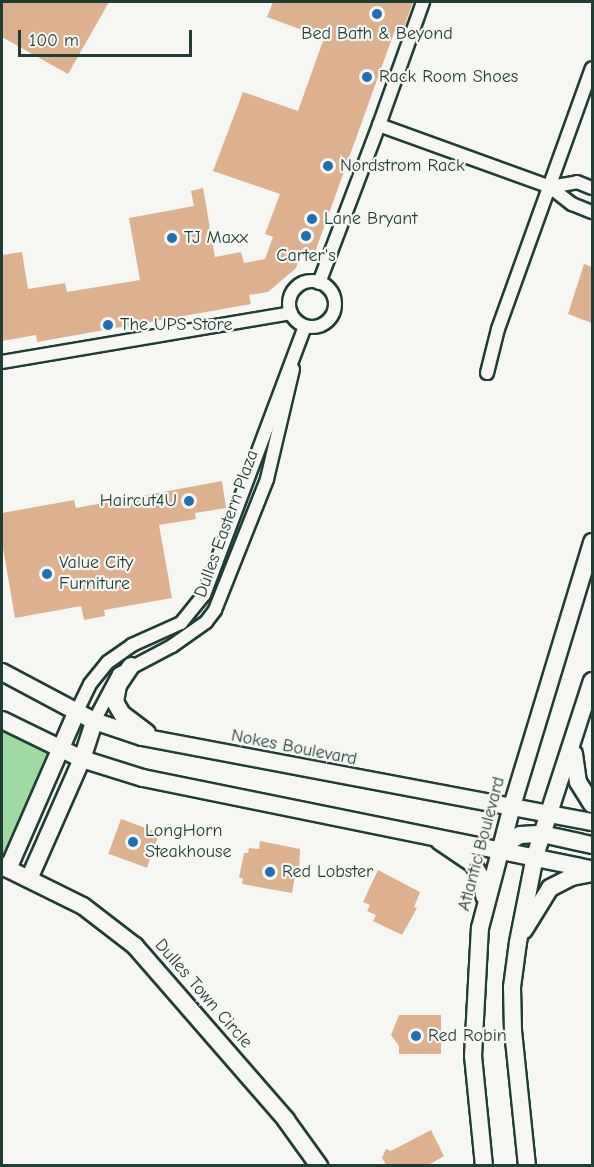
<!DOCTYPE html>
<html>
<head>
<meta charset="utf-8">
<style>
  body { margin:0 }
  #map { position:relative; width:594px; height:1167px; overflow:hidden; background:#f6f6f2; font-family:"Comic Neue",sans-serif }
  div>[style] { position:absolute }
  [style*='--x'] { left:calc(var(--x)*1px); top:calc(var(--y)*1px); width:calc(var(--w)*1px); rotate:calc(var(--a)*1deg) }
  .green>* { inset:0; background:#9edaa1 }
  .building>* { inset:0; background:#deb18e; transform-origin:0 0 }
  .roads { filter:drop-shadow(2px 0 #1f3d34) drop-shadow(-2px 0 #1f3d34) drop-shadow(0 2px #1f3d34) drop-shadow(0 -2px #1f3d34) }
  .street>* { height:12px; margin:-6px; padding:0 6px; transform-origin:6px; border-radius:6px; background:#f6f6f2 }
  .street>.ring { margin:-6px; padding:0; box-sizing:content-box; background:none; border:12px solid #f6f6f2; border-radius:50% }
  .secondary>* { height:16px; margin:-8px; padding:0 8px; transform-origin:8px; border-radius:8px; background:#f6f6f2 }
  .dots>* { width:16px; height:16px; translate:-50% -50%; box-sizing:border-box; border:3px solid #f6f6f2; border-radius:50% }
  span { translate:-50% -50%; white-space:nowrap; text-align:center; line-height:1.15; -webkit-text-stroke:4.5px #f6f6f2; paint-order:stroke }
  .poi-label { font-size:18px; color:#1f3d34 }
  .left { translate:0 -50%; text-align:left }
  .right { translate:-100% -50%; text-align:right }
  .street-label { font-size:18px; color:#1f3d34 }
  .frame { position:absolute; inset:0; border:3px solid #1f3d34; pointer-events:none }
  .scale { position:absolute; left:18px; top:30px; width:174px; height:27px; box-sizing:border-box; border:3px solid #1f3d34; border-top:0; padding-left:8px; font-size:18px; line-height:21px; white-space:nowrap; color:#1f3d34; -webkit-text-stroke:4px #f6f6f2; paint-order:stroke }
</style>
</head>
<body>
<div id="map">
  <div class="green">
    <i style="clip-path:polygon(2px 720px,61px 750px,2px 866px)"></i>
  </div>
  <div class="building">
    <i style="clip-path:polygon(2px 2px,109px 2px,68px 74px,2px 37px)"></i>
    <i style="clip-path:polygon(273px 2px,413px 2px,402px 33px,395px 30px,315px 252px,303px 248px,296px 268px,268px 292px,249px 295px,251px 304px,37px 342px,36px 335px,2px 341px,2px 255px,22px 252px,28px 289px,65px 283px,67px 292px,140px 280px,129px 218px,194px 206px,191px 191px,203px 188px,215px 257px,241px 252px,244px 263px,265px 259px,273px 237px,265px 234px,280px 194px,213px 171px,243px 92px,298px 111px,324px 38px,267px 17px)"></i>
    <i style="clip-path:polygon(584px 264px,592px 267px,592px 323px,568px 314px)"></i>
    <i style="clip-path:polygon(222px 481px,226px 508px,195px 513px,196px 519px,159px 525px,172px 598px,104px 610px,105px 616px,84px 620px,81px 606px,15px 618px,2px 542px,2px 513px,74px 500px,76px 508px)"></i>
    <i style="left:121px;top:819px;width:41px;height:37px;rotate:20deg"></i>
    <i style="clip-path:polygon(260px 841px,300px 849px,299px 877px,295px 876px,292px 893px,242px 884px,243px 878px,239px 878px,244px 853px,248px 853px,249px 848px,259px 849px)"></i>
    <i style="clip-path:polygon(378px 870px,420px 892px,414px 907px,417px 908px,402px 935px,373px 921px,376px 915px,367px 911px,370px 905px,363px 902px)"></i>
    <i style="clip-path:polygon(399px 1015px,441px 1015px,441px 1054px,399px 1054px,399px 1046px,391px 1035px)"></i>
    <i style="clip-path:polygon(431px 1130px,444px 1156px,427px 1166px,387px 1166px,382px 1158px,386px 1149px,391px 1151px)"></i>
  </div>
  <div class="roads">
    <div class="street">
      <i style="--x:379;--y:125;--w:131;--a:-70.3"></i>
      <i style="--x:550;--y:187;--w:27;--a:-10"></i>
      <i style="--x:577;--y:182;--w:16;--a:22"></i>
      <i class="ring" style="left:289px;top:281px;width:34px;height:34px"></i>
      <i style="--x:319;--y:283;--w:169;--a:-69.2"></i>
      <i style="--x:379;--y:125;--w:182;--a:19.9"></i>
      <i style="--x:550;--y:187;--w:28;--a:38"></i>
      <i style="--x:572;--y:204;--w:22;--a:22"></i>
      <i style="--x:2;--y:362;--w:293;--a:-9.6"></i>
      <i style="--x:487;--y:373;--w:45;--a:-76"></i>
      <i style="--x:498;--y:329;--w:277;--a:-70.2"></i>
      <i style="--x:76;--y:713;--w:32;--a:-64"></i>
      <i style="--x:90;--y:684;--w:28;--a:-51"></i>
      <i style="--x:108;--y:662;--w:29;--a:-35"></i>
      <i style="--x:132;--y:645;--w:54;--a:-24.2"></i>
      <i style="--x:181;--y:623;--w:36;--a:-51"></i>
      <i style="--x:204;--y:595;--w:287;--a:-69.4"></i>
      <i style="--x:94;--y:721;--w:53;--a:-62"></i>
      <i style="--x:119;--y:674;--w:60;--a:-27.8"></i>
      <i style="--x:172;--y:646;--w:42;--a:-35.2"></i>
      <i style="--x:206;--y:622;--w:15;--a:-53"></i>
      <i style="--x:215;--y:610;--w:141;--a:-68.3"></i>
      <i style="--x:267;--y:479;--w:113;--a:-76.7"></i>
    </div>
    <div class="secondary">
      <i style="--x:131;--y:666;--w:23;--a:124"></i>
      <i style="--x:118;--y:685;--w:17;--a:100"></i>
      <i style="--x:115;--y:702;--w:14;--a:60"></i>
      <i style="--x:122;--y:714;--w:31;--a:37"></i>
      <i style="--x:2;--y:672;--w:104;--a:28"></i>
      <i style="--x:94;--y:721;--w:51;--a:18.4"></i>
      <i style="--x:142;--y:737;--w:458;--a:10.7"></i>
      <i style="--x:2;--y:720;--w:89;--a:26"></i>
      <i style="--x:82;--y:759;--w:64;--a:17.3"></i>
      <i style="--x:143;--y:778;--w:458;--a:11.5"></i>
      <i style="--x:574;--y:754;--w:28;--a:82"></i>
      <i style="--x:578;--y:782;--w:26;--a:58"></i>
      <i style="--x:439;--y:841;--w:41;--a:34.1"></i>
      <i style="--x:473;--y:864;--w:17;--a:59"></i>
      <i style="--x:482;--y:879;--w:17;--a:83"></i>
      <i style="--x:500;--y:847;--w:23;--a:-31"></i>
      <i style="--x:520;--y:835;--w:22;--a:-3"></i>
      <i style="--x:542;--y:834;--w:51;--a:12.4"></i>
      <i style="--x:2;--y:866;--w:90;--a:26.3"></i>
      <i style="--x:83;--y:906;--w:66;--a:37.6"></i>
      <i style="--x:135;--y:946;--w:230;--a:49"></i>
      <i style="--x:286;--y:1120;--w:57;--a:54.3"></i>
      <i style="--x:8;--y:869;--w:170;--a:-66.4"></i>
      <i style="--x:29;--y:879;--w:131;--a:-66.2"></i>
      <i style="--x:82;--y:759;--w:40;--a:-72"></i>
      <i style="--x:524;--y:930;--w:49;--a:-58.2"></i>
      <i style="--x:550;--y:888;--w:25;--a:-27"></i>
      <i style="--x:572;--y:877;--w:20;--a:-11"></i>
      <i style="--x:484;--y:1166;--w:111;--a:-95.7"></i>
      <i style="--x:473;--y:1056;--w:128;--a:-86.9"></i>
      <i style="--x:480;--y:928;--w:126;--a:-75.3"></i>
      <i style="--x:512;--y:806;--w:276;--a:-73.1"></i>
      <i style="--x:527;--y:1166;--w:136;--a:-95.9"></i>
      <i style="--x:513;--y:1031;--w:44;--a:-91.3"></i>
      <i style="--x:512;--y:987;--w:45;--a:-82.4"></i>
      <i style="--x:518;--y:942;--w:88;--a:-78.8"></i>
      <i style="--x:535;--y:856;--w:184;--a:-72"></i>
    </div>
  </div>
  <div class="dots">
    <i style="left:377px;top:14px;background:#1f6fb2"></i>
    <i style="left:367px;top:77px;background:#1f6fb2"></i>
    <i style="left:328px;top:166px;background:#1f6fb2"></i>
    <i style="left:312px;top:219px;background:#1f6fb2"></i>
    <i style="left:306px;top:236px;background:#1f6fb2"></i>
    <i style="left:172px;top:238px;background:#1f6fb2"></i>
    <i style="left:108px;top:325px;background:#1f6fb2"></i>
    <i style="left:189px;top:501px;background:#1f6fb2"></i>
    <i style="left:47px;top:574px;background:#1f6fb2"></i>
    <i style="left:133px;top:842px;background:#1f6fb2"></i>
    <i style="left:270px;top:872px;background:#1f6fb2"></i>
    <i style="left:416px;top:1036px;background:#1f6fb2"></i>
  </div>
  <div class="poi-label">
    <span style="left:377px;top:34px">Bed Bath &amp; Beyond</span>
    <span class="left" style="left:379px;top:77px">Rack Room Shoes</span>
    <span class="left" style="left:340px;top:166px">Nordstrom Rack</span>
    <span class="left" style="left:324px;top:219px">Lane Bryant</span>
    <span class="left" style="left:184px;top:238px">TJ Maxx</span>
    <span style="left:306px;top:256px">Carter's</span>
    <span class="left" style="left:120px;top:325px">The UPS Store</span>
    <span class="right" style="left:177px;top:501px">Haircut4U</span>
    <span class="left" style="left:59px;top:574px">Value City<br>Furniture</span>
    <span class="left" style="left:145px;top:842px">LongHorn<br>Steakhouse</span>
    <span class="left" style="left:282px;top:872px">Red Lobster</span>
    <span class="left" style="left:428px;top:1036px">Red Robin</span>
  </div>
  <div class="street-label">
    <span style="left:227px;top:524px;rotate:-70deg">Dulles Eastern Plaza</span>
    <span style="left:294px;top:748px;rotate:11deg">Nokes Boulevard</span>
    <span style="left:482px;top:844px;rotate:-75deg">Atlantic Boulevard</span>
    <span style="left:203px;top:994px;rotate:49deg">Dulles Town Circle</span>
  </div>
  <div class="frame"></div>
  <div class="scale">100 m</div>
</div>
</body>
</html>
